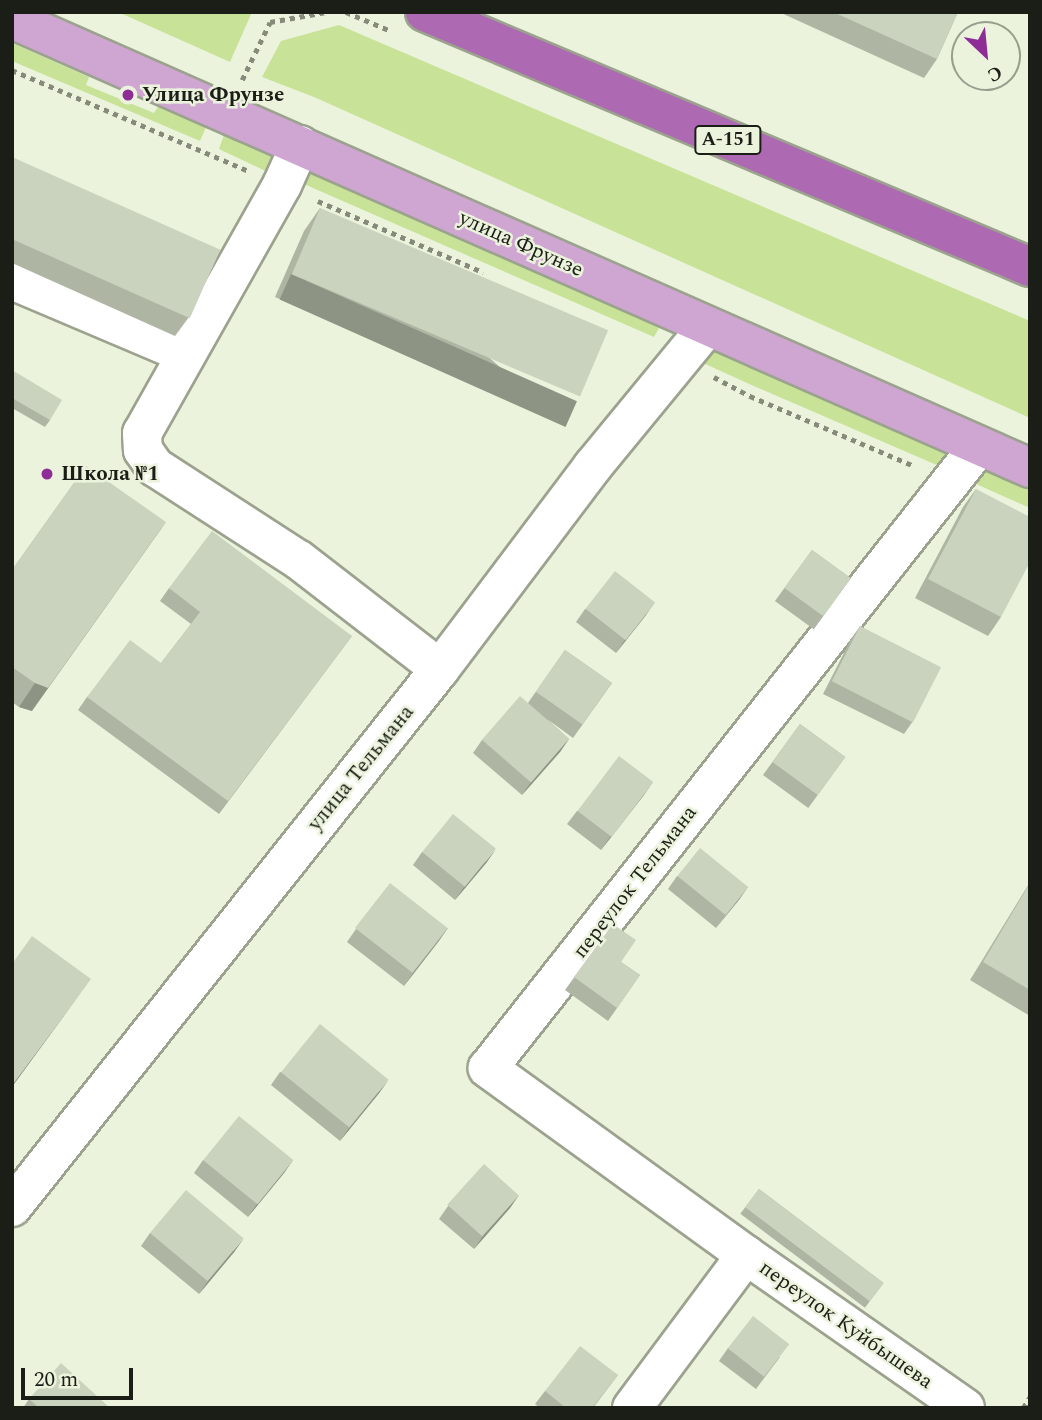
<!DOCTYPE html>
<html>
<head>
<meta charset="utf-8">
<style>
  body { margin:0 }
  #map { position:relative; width:1042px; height:1420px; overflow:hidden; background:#ebf3dd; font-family:Spectral,serif }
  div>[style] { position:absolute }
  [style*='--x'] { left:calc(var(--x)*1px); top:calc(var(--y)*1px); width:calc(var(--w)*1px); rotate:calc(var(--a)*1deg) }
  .green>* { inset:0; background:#c8e297 }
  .path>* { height:4.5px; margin-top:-2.25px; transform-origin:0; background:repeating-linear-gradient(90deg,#858a7b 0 5px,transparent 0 10px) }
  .roads { filter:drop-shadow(2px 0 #9ba28e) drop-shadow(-2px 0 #9ba28e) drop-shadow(0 2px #9ba28e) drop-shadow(0 -2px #9ba28e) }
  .minor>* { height:38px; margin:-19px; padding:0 19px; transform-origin:19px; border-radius:19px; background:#fff }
  .major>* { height:38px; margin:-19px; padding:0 19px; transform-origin:19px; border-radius:19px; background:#cea6d1 }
  .highway>* { height:38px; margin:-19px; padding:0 19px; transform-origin:19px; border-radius:19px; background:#ad6ab2 }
  .wall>* { inset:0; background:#aeb5a3; transform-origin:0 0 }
  .shaded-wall>* { inset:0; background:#8d9484; transform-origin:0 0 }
  .building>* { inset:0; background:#cad3bd; transform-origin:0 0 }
  .dots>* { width:19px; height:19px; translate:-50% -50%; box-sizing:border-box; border:4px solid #ebf3dd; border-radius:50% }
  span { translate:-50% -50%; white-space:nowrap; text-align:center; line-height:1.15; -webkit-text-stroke:5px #ebf3dd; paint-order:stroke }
  .shield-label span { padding:2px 5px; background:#ebf3dd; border:2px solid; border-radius:5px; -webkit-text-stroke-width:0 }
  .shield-label { font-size:19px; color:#1b1e16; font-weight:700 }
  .poi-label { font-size:21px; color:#1b1e16; font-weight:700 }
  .left { translate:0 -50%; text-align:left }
  .street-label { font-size:21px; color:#1b1e16 }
  .frame { position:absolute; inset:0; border:14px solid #1b1e16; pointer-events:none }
  .north { position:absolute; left:951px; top:21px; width:70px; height:70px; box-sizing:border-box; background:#ebf3dd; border:2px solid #989e8d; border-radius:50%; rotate:154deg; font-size:19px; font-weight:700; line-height:28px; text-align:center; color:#1b1e16 }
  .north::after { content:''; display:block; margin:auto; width:24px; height:32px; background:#8d2d95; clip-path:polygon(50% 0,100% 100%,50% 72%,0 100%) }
  .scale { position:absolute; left:21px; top:1368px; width:112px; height:32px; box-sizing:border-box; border:4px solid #1b1e16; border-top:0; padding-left:9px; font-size:21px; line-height:24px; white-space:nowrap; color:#1b1e16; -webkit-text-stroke:5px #ebf3dd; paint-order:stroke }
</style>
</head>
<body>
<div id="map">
  <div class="green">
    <i style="clip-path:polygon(118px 12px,252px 12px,230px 62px)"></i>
    <i style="clip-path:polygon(339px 25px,1030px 321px,1030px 418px,314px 97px,262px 77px,281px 41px)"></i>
    <i style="clip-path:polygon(12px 43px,89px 77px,86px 85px,154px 113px,159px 105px,207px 125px,200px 141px,12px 61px)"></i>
    <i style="clip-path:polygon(224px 135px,281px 160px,272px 174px,219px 149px)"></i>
    <i style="clip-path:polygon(303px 168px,664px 319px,654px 337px,297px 181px)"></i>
    <i style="clip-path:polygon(714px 348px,949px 450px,939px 466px,756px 387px,703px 363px)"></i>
    <i style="clip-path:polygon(976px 464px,1030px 487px,1030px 508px,965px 479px)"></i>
  </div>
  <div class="path">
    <i style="--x:346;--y:12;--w:49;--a:22.9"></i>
    <i style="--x:12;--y:70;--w:258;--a:23.1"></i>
    <i style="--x:242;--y:80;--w:64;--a:-64.2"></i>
    <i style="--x:270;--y:22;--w:57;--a:-10.1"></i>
    <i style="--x:318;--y:201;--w:180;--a:23.3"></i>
    <i style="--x:714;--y:377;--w:41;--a:27.8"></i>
    <i style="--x:750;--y:396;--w:178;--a:23.1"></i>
    <i style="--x:1023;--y:1408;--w:13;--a:-58"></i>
  </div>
  <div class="roads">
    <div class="minor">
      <i style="--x:300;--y:145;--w:44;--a:114.2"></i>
      <i style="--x:282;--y:185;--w:285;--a:119.4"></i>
      <i style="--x:142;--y:433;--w:17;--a:87"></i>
      <i style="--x:143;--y:450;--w:21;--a:55"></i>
      <i style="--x:155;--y:467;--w:171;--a:32.9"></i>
      <i style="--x:299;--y:560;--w:178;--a:37.7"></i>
      <i style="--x:12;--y:280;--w:189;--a:23"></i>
      <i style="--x:12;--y:1207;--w:687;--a:-51.5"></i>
      <i style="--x:440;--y:669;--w:254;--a:-53"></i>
      <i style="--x:593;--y:466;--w:180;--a:-50.6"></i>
      <i style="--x:746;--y:1255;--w:319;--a:-144.1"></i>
      <i style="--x:488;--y:1068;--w:792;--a:-51.71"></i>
      <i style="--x:632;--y:1408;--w:191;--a:-53.3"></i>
      <i style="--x:746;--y:1255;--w:267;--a:34.9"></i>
    </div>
    <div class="major">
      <i style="--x:12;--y:19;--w:1113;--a:23.8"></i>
    </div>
    <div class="highway">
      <i style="--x:425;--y:12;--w:657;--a:22.85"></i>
    </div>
  </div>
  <div class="wall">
    <i style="clip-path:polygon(779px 12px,958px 12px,937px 59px,924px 78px)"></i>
    <i style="clip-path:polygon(12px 157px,192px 313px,175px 336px,12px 263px)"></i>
    <i style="clip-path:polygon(320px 208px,562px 422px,275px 297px,304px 231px)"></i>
    <i style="clip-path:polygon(12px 370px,50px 420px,45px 427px,12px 408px)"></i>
    <i style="clip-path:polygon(86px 466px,32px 711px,19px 707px,12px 702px,12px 570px)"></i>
    <i style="clip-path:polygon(976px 489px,1001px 617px,988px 636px,915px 598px,963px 507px)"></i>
    <i style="left:812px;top:550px;width:48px;height:63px;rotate:36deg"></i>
    <i style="clip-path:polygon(169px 588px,352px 636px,219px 814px,78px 710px,87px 697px,161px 663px,191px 624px,160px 601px)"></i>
    <i style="clip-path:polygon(585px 609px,646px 615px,616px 653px,576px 622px)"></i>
    <i style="clip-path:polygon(860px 626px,913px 721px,904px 734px,823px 694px,851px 639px)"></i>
    <i style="clip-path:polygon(565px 650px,612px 683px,573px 738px,547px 719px,569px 739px,560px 752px,522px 795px,473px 753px,482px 740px,528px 703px)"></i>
    <i style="left:800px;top:724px;width:56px;height:63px;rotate:36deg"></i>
    <i style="clip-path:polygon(644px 795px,601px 850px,567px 824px,577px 811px)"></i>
    <i style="clip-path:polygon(422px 852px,487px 862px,455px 900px,413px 865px)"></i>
    <i style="clip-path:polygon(677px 876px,748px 887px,716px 928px,668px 889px)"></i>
    <i style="clip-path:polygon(1030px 882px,1030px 1016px,970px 980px)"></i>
    <i style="clip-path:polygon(613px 924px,621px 962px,640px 975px,608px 1021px,565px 990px)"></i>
    <i style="clip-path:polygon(448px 928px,404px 986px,347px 942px,356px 929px)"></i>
    <i style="clip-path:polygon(280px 1072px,380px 1092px,340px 1141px,271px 1085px)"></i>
    <i style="clip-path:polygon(203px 1160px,293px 1160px,284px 1173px,248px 1217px,194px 1173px)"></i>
    <i style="left:759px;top:1189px;width:156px;height:31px;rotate:37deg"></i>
    <i style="clip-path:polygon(519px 1195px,510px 1208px,474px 1249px,439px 1219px,448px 1206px)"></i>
    <i style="clip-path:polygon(150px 1233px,235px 1251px,199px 1294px,141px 1246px)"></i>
    <i style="clip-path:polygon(728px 1348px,780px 1357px,756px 1389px,719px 1361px)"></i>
    <i style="clip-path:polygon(618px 1375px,593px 1408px,540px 1408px,535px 1404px,545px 1391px)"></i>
    <i style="clip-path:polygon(29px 1399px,110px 1408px,23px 1408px)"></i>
  </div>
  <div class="shaded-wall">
    <i style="left:291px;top:274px;width:313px;height:28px;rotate:24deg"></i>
    <i style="clip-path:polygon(166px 522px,32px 711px,19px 707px,35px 683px)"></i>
    <i style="clip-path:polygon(655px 602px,646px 615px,616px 653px,625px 640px)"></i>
    <i style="clip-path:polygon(569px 739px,560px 752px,522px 795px,531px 782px)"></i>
    <i style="clip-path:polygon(653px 782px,644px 795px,601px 850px,610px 837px)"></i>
    <i style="clip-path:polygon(496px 849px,487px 862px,455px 900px,464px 887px)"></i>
    <i style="clip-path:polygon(748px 887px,739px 900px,716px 928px,726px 915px)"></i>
    <i style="clip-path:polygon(448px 928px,439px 941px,404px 986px,413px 973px)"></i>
    <i style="clip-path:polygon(91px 979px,69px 1009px,12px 1087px,12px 1085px)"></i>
    <i style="clip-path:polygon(389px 1079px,380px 1092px,340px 1141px,349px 1128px)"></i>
    <i style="clip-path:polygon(293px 1160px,284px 1173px,248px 1217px,257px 1204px)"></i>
    <i style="clip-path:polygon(519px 1195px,510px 1208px,474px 1249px,483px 1236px)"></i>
    <i style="clip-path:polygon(244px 1238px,235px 1251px,199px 1294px,208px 1281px)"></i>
  </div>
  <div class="building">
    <i style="clip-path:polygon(833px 12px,958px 12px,937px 59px)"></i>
    <i style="left:12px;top:157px;width:228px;height:75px;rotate:24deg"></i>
    <i style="left:320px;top:208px;width:313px;height:72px;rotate:23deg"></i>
    <i style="clip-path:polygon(12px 370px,62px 400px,50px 420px,12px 398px)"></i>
    <i style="clip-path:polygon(86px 466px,166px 522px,48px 688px,35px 683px,12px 667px,12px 570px)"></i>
    <i style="clip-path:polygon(976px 489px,1030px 517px,1030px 562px,1001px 617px,928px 579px)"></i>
    <i style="clip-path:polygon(212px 531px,352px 636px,228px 801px,87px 697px,130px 640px,161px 663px,200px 612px,169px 588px)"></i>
    <i style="left:812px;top:550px;width:48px;height:47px;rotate:36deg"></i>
    <i style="left:615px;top:571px;width:51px;height:48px;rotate:38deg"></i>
    <i style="left:860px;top:626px;width:91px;height:62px;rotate:27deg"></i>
    <i style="left:565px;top:650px;width:57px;height:51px;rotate:35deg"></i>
    <i style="left:520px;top:696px;width:65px;height:58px;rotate:41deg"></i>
    <i style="left:800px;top:724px;width:56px;height:47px;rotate:36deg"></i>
    <i style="left:619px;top:756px;width:43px;height:69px;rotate:37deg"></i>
    <i style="left:453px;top:814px;width:55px;height:49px;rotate:39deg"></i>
    <i style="left:700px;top:848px;width:62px;height:36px;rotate:39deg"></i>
    <i style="left:390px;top:883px;width:73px;height:57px;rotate:38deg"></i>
    <i style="clip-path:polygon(1030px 883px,1030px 990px,983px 962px)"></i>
    <i style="clip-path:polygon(613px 924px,636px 940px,621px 962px,640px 975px,617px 1008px,574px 977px)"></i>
    <i style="clip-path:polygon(32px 936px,91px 979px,12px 1085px,12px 964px)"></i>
    <i style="left:320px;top:1024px;width:88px;height:62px;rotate:39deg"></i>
    <i style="left:239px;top:1116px;width:70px;height:57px;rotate:39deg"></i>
    <i style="left:484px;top:1164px;width:47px;height:55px;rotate:42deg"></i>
    <i style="left:759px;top:1189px;width:156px;height:23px;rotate:37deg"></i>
    <i style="left:186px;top:1190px;width:75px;height:56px;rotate:40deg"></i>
    <i style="left:753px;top:1316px;width:46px;height:41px;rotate:38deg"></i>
    <i style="clip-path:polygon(580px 1346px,618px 1375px,592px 1408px,566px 1408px,545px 1391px)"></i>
    <i style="clip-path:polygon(61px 1363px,110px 1408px,39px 1408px,29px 1399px)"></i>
  </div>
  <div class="dots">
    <i style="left:128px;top:95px;background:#8d2d95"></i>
    <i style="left:47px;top:474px;background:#8d2d95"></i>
  </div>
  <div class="shield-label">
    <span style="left:728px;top:140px">А-151</span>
  </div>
  <div class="poi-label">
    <span class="left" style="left:142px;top:95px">Улица Фрунзе</span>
    <span class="left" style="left:61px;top:474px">Школа №1</span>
  </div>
  <div class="street-label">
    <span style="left:521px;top:244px;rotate:24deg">улица Фрунзе</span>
    <span style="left:361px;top:768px;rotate:-51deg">улица Тельмана</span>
    <span style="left:635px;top:882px;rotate:-52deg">переулок Тельмана</span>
    <span style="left:846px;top:1325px;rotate:35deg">переулок Куйбышева</span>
  </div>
  <div class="frame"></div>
  <div class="north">С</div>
  <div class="scale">20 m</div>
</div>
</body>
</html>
